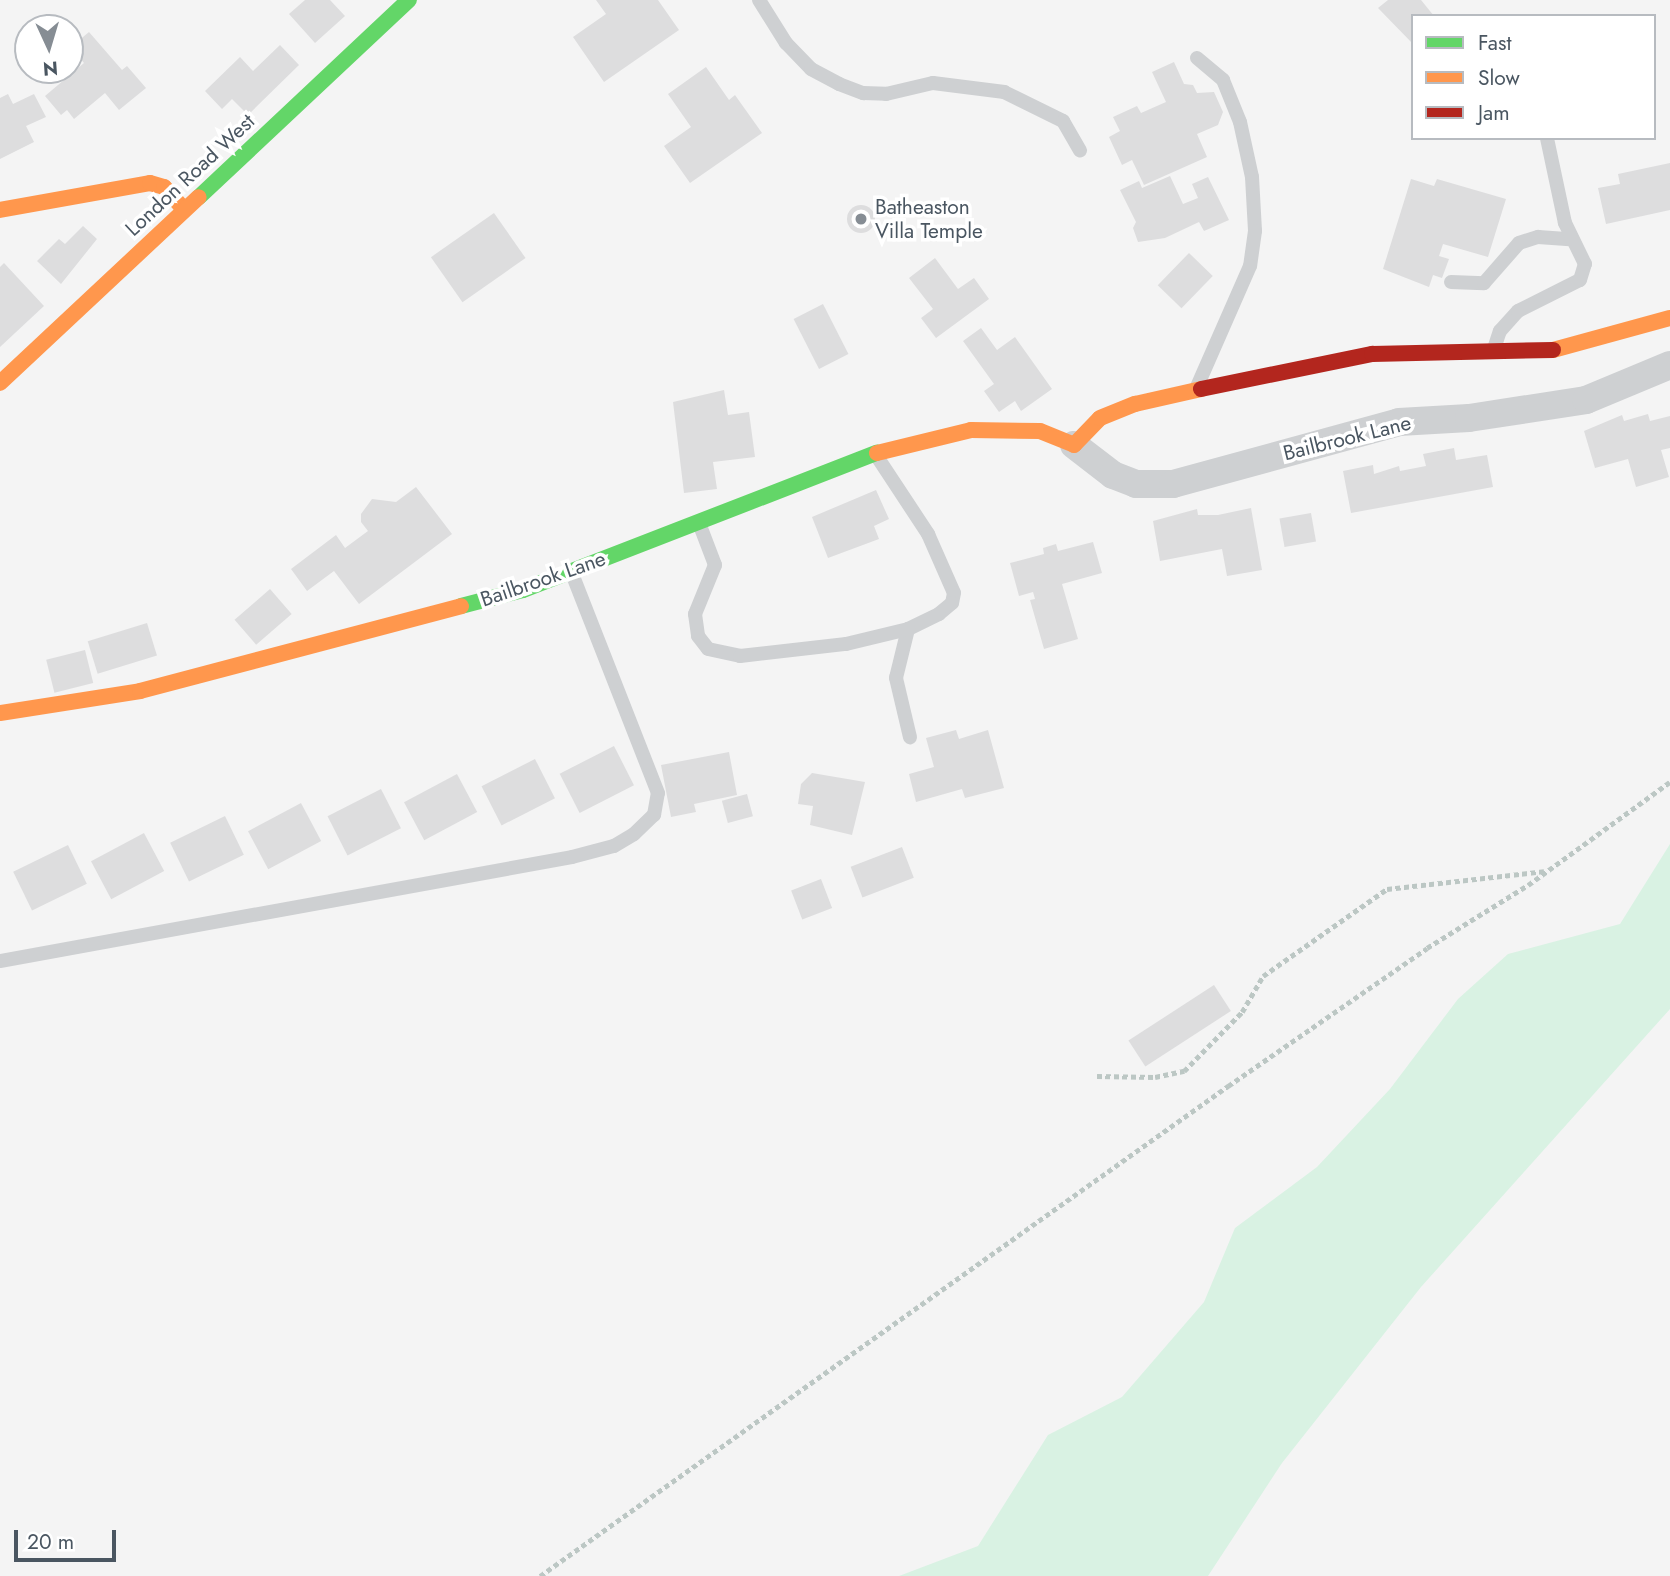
<!DOCTYPE html>
<html>
<head>
<meta charset="utf-8">
<style>
  body { margin:0 }
  #map { position:relative; width:1670px; height:1576px; overflow:hidden; background:#f4f4f4; font-family:Jost,sans-serif }
  div>[style] { position:absolute }
  [style*='--x'] { left:calc(var(--x)*1px); top:calc(var(--y)*1px); width:calc(var(--w)*1px); rotate:calc(var(--a)*1deg) }
  .green>* { inset:0; background:#d9f2e3 }
  .building>* { inset:0; background:#ddddde; transform-origin:0 0 }
  .round { border-radius:50% }
  .path>* { height:4.5px; margin-top:-2.25px; transform-origin:0; background:repeating-linear-gradient(90deg,#bcc7c4 0 5px,transparent 0 8.5px) }
  .lane>* { height:14px; margin:-7px; padding:0 7px; transform-origin:7px; border-radius:7px; background:#ced0d2 }
  .street>* { height:28px; margin:-14px; padding:0 14px; transform-origin:14px; border-radius:14px; background:#ced0d2 }
  .fast>* { height:16px; margin:-8px; padding:0 8px; transform-origin:8px; border-radius:8px; background:#63d668 }
  .slow>* { height:16px; margin:-8px; padding:0 8px; transform-origin:8px; border-radius:8px; background:#ff974d }
  .jam>* { height:16px; margin:-8px; padding:0 8px; transform-origin:8px; border-radius:8px; background:#b3261e }
  .dots>* { width:19px; height:19px; translate:-50% -50%; box-sizing:border-box; border:4px solid #fff; border-radius:50% }
  span { translate:-50% -50%; white-space:nowrap; text-align:center; line-height:1.15; -webkit-text-stroke:7px #fff; paint-order:stroke }
  .street-label { font-size:21px; color:#4a5661 }
  .poi-label { font-size:21px; color:#4a5661 }
  .left { translate:0 -50%; text-align:left }
  .legend { position:absolute; left:1411px; top:14px; width:245px; height:126px; box-sizing:border-box; background:#fff; border:2px solid #b7bbc0; margin:0; padding:9px 12px; list-style:none; font-size:21px; color:#4a5661 }
  .legend li { display:flex; align-items:center; gap:14px; height:35px }
  .legend b { width:35px; border:2px solid #b7bbc0 }
  .north { position:absolute; left:14px; top:14px; width:70px; height:70px; box-sizing:border-box; background:#fff; border:2px solid #b7bbc0; border-radius:50%; rotate:176deg; font-size:19px; font-weight:700; line-height:28px; text-align:center; color:#4a5661 }
  .north::after { content:''; display:block; margin:auto; width:24px; height:32px; background:#868d94; clip-path:polygon(50% 0,100% 100%,50% 72%,0 100%) }
  .scale { position:absolute; left:14px; top:1530px; width:102px; height:32px; box-sizing:border-box; border:4px solid #4a5661; border-top:0; padding-left:9px; font-size:21px; line-height:24px; white-space:nowrap; color:#4a5661; -webkit-text-stroke:5px #fff; paint-order:stroke }
</style>
</head>
<body>
<div id="map">
  <div class="green">
    <i style="clip-path:polygon(1670px 844px,1670px 1009px,1421px 1287px,1282px 1463px,1208px 1576px,899px 1576px,978px 1546px,1048px 1435px,1122px 1397px,1204px 1302px,1235px 1228px,1317px 1167px,1390px 1089px,1458px 999px,1508px 954px,1620px 924px)"></i>
  </div>
  <div class="building">
    <i style="clip-path:polygon(305px 0,330px 0,345px 16px,315px 43px,289px 14px)"></i>
    <i style="clip-path:polygon(596px 0,658px 0,679px 30px,604px 82px,573px 37px,606px 14px)"></i>
    <i style="clip-path:polygon(1388px 0,1421px 0,1434px 16px,1413px 16px,1413px 44px,1378px 8px)"></i>
    <i style="clip-path:polygon(89px 32px,122px 70px,127px 66px,146px 88px,119px 110px,105px 93px,74px 119px,67px 110px,61px 115px,45px 96px,84px 63px,71px 47px)"></i>
    <i style="clip-path:polygon(280px 45px,299px 65px,248px 115px,232px 99px,222px 109px,205px 91px,240px 57px,253px 71px)"></i>
    <i style="clip-path:polygon(1174px 62px,1184px 84px,1193px 85px,1197px 93px,1214px 92px,1223px 112px,1218px 125px,1197px 134px,1207px 157px,1144px 185px,1132px 160px,1122px 165px,1109px 137px,1120px 131px,1113px 117px,1137px 106px,1141px 113px,1166px 102px,1152px 72px)"></i>
    <i style="clip-path:polygon(706px 67px,729px 100px,735px 95px,762px 133px,690px 183px,664px 146px,691px 127px,668px 94px)"></i>
    <i style="clip-path:polygon(8px 94px,13px 104px,34px 94px,46px 117px,26px 126px,34px 142px,0 159px,0 98px)"></i>
    <i style="clip-path:polygon(1670px 163px,1670px 210px,1606px 224px,1598px 188px,1620px 184px,1618px 174px)"></i>
    <i style="clip-path:polygon(1170px 176px,1183px 204px,1198px 198px,1192px 184px,1208px 177px,1229px 220px,1204px 231px,1199px 222px,1165px 238px,1138px 242px,1133px 228px,1136px 222px,1120px 190px,1139px 181px,1142px 188px)"></i>
    <i style="clip-path:polygon(1411px 179px,1434px 186px,1437px 179px,1506px 199px,1488px 257px,1443px 244px,1439px 256px,1449px 259px,1442px 278px,1433px 275px,1429px 287px,1383px 269px)"></i>
    <i class="round" style="left:847px;top:205px;width:28px;height:28px"></i>
    <i style="left:494px;top:213px;width:55px;height:77px;rotate:55deg"></i>
    <i style="clip-path:polygon(83px 226px,97px 239px,61px 284px,37px 261px,59px 239px,65px 244px)"></i>
    <i style="left:1189px;top:253px;width:33px;height:45px;rotate:44deg"></i>
    <i style="clip-path:polygon(935px 258px,958px 289px,974px 278px,989px 299px,936px 338px,921px 318px,933px 309px,909px 278px)"></i>
    <i style="clip-path:polygon(4px 263px,44px 306px,0 347px,0 267px)"></i>
    <i style="left:823px;top:304px;width:56px;height:33px;rotate:63deg"></i>
    <i style="clip-path:polygon(981px 328px,997px 350px,1015px 337px,1052px 389px,1021px 411px,1015px 401px,999px 412px,984px 391px,994px 384px,963px 341px)"></i>
    <i style="clip-path:polygon(724px 390px,728px 415px,749px 412px,755px 457px,713px 462px,717px 489px,684px 493px,673px 402px)"></i>
    <i style="clip-path:polygon(1648px 414px,1650px 421px,1670px 416px,1670px 448px,1661px 450px,1669px 477px,1636px 487px,1628px 459px,1595px 468px,1584px 431px,1622px 415px,1624px 421px)"></i>
    <i style="clip-path:polygon(1454px 448px,1456px 460px,1487px 455px,1493px 487px,1351px 513px,1343px 471px,1373px 465px,1374px 474px,1399px 466px,1400px 471px,1426px 466px,1423px 454px)"></i>
    <i style="clip-path:polygon(416px 487px,452px 534px,359px 604px,334px 571px,307px 591px,291px 569px,336px 535px,345px 548px,368px 531px,361px 522px,361px 514px,372px 499px,396px 502px)"></i>
    <i style="clip-path:polygon(876px 490px,889px 519px,874px 526px,879px 539px,828px 558px,812px 517px)"></i>
    <i style="clip-path:polygon(1251px 508px,1262px 570px,1227px 576px,1222px 549px,1160px 561px,1153px 521px,1197px 509px,1198px 515px,1218px 515px)"></i>
    <i style="left:1311px;top:513px;width:29px;height:32px;rotate:80deg"></i>
    <i style="clip-path:polygon(1093px 542px,1102px 573px,1062px 584px,1078px 639px,1044px 649px,1030px 600px,1035px 599px,1033px 592px,1019px 596px,1010px 563px,1044px 554px,1043px 548px,1056px 544px,1058px 551px)"></i>
    <i style="left:270px;top:589px;width:33px;height:47px;rotate:49deg"></i>
    <i style="left:147px;top:623px;width:34px;height:62px;rotate:73deg"></i>
    <i style="left:85px;top:650px;width:34px;height:40px;rotate:76deg"></i>
    <i style="clip-path:polygon(956px 730px,959px 739px,988px 730px,1004px 788px,965px 798px,962px 789px,916px 802px,909px 774px,934px 767px,926px 738px)"></i>
    <i style="left:614px;top:746px;width:44px;height:61px;rotate:63deg"></i>
    <i style="clip-path:polygon(729px 752px,737px 795px,694px 804px,696px 812px,671px 817px,661px 765px)"></i>
    <i style="left:535px;top:759px;width:44px;height:60px;rotate:63deg"></i>
    <i style="clip-path:polygon(812px 773px,865px 782px,852px 835px,810px 825px,813px 806px,798px 804px,801px 784px)"></i>
    <i style="left:457px;top:774px;width:43px;height:60px;rotate:62deg"></i>
    <i style="left:381px;top:789px;width:44px;height:60px;rotate:63deg"></i>
    <i style="left:747px;top:794px;width:23px;height:26px;rotate:75deg"></i>
    <i style="left:301px;top:803px;width:43px;height:60px;rotate:62deg"></i>
    <i style="left:225px;top:816px;width:43px;height:61px;rotate:64deg"></i>
    <i style="left:144px;top:833px;width:43px;height:60px;rotate:62deg"></i>
    <i style="left:68px;top:845px;width:43px;height:61px;rotate:64deg"></i>
    <i style="left:902px;top:847px;width:33px;height:55px;rotate:69deg"></i>
    <i style="left:821px;top:879px;width:31px;height:32px;rotate:69deg"></i>
    <i style="left:1214px;top:985px;width:31px;height:102px;rotate:57deg"></i>
  </div>
  <div class="path">
    <i style="--x:1097;--y:1076;--w:58;--a:1"></i>
    <i style="--x:1155;--y:1077;--w:30;--a:-12"></i>
    <i style="--x:1184;--y:1071;--w:83;--a:-45.5"></i>
    <i style="--x:1242;--y:1012;--w:42;--a:-59.7"></i>
    <i style="--x:1263;--y:976;--w:151;--a:-35.1"></i>
    <i style="--x:1387;--y:889;--w:158;--a:-6.5"></i>
    <i style="--x:540;--y:1576;--w:845;--a:-35.46"></i>
    <i style="--x:1228;--y:1086;--w:242;--a:-34.7"></i>
    <i style="--x:1427;--y:948;--w:119;--a:-32"></i>
    <i style="--x:1528;--y:885;--w:175;--a:-36"></i>
  </div>
  <div class="lane">
    <i style="--x:759;--y:0;--w:51;--a:57.9"></i>
    <i style="--x:786;--y:43;--w:36;--a:46"></i>
    <i style="--x:811;--y:69;--w:32;--a:28"></i>
    <i style="--x:839;--y:84;--w:26;--a:21"></i>
    <i style="--x:863;--y:93;--w:23;--a:2"></i>
    <i style="--x:886;--y:94;--w:48;--a:-13.2"></i>
    <i style="--x:933;--y:83;--w:72;--a:7.2"></i>
    <i style="--x:1004;--y:92;--w:66;--a:26.2"></i>
    <i style="--x:1063;--y:121;--w:34;--a:60"></i>
    <i style="--x:1197;--y:58;--w:34;--a:40"></i>
    <i style="--x:1223;--y:80;--w:45;--a:68"></i>
    <i style="--x:1240;--y:122;--w:56;--a:77.7"></i>
    <i style="--x:1252;--y:177;--w:54;--a:86.8"></i>
    <i style="--x:1255;--y:231;--w:35;--a:98"></i>
    <i style="--x:1250;--y:266;--w:132;--a:113.7"></i>
    <i style="--x:1451;--y:282;--w:33;--a:2"></i>
    <i style="--x:1484;--y:283;--w:53;--a:-48.8"></i>
    <i style="--x:1519;--y:243;--w:20;--a:-18"></i>
    <i style="--x:1538;--y:237;--w:32;--a:4"></i>
    <i style="--x:1494;--y:349;--w:19;--a:-72"></i>
    <i style="--x:1500;--y:331;--w:27;--a:-48"></i>
    <i style="--x:1518;--y:311;--w:69;--a:-26.6"></i>
    <i style="--x:1580;--y:280;--w:17;--a:-73"></i>
    <i style="--x:1585;--y:264;--w:46;--a:-116"></i>
    <i style="--x:1565;--y:223;--w:87;--a:-102"></i>
    <i style="--x:876;--y:455;--w:95;--a:56.6"></i>
    <i style="--x:928;--y:534;--w:64;--a:66.2"></i>
    <i style="--x:954;--y:593;--w:10;--a:101"></i>
    <i style="--x:952;--y:603;--w:17;--a:140"></i>
    <i style="--x:939;--y:614;--w:34;--a:154"></i>
    <i style="--x:908;--y:629;--w:50;--a:103.8"></i>
    <i style="--x:896;--y:678;--w:61;--a:76.7"></i>
    <i style="--x:699;--y:523;--w:45;--a:69.1"></i>
    <i style="--x:715;--y:565;--w:53;--a:112.2"></i>
    <i style="--x:695;--y:614;--w:22;--a:82"></i>
    <i style="--x:698;--y:636;--w:16;--a:52"></i>
    <i style="--x:708;--y:649;--w:33;--a:12"></i>
    <i style="--x:740;--y:656;--w:107;--a:-6.5"></i>
    <i style="--x:846;--y:644;--w:64;--a:-13.6"></i>
    <i style="--x:0;--y:961;--w:581;--a:-10.3"></i>
    <i style="--x:572;--y:857;--w:43;--a:-14.7"></i>
    <i style="--x:614;--y:846;--w:23;--a:-31"></i>
    <i style="--x:634;--y:834;--w:28;--a:-44"></i>
    <i style="--x:654;--y:815;--w:22;--a:-80"></i>
    <i style="--x:658;--y:793;--w:236;--a:-111.4"></i>
  </div>
  <div class="street">
    <i style="--x:1074;--y:445;--w:49;--a:37.6"></i>
    <i style="--x:1113;--y:475;--w:25;--a:21"></i>
    <i style="--x:1136;--y:484;--w:37;--a:0"></i>
    <i style="--x:1173;--y:484;--w:234;--a:-15.3"></i>
    <i style="--x:1399;--y:422;--w:70;--a:-3.3"></i>
    <i style="--x:1469;--y:418;--w:118;--a:-8.7"></i>
    <i style="--x:1586;--y:400;--w:91;--a:-22.6"></i>
  </div>
  <div class="fast">
    <i style="--x:199;--y:197;--w:288;--a:-43.2"></i>
    <i style="--x:461;--y:606;--w:64;--a:-14.5"></i>
    <i style="--x:523;--y:590;--w:380;--a:-21.2"></i>
  </div>
  <div class="slow">
    <i style="--x:0;--y:210;--w:152;--a:-10.2"></i>
    <i style="--x:150;--y:183;--w:15;--a:16"></i>
    <i style="--x:164;--y:187;--w:30;--a:48"></i>
    <i style="--x:1553;--y:350;--w:121;--a:-15.3"></i>
    <i style="--x:0;--y:383;--w:272;--a:-43.1"></i>
    <i style="--x:877;--y:453;--w:97;--a:-13.7"></i>
    <i style="--x:971;--y:430;--w:69;--a:0.8"></i>
    <i style="--x:1040;--y:431;--w:37;--a:22"></i>
    <i style="--x:1074;--y:445;--w:37;--a:-46"></i>
    <i style="--x:1100;--y:418;--w:38;--a:-22"></i>
    <i style="--x:1135;--y:404;--w:68;--a:-12.8"></i>
    <i style="--x:0;--y:713;--w:142;--a:-8.9"></i>
    <i style="--x:140;--y:691;--w:332;--a:-14.8"></i>
  </div>
  <div class="jam">
    <i style="--x:1201;--y:389;--w:175;--a:-11.6"></i>
    <i style="--x:1372;--y:354;--w:181;--a:-1.3"></i>
  </div>
  <div class="dots">
    <i style="left:861px;top:219px;background:#868d94"></i>
  </div>
  <div class="street-label">
    <span style="left:190px;top:175px;rotate:-43deg">London Road West</span>
    <span style="left:1347px;top:438px;rotate:-14deg">Bailbrook Lane</span>
    <span style="left:543px;top:579px;rotate:-19deg">Bailbrook Lane</span>
  </div>
  <div class="poi-label">
    <span class="left" style="left:875px;top:219px">Batheaston<br>Villa Temple</span>
  </div>
  <ul class="legend">
  <li><b style="height:9px;background:#63d668"></b>Fast</li>
  <li><b style="height:9px;background:#ff974d"></b>Slow</li>
  <li><b style="height:9px;background:#b3261e"></b>Jam</li>
  </ul>
  <div class="north">N</div>
  <div class="scale">20 m</div>
</div>
</body>
</html>
